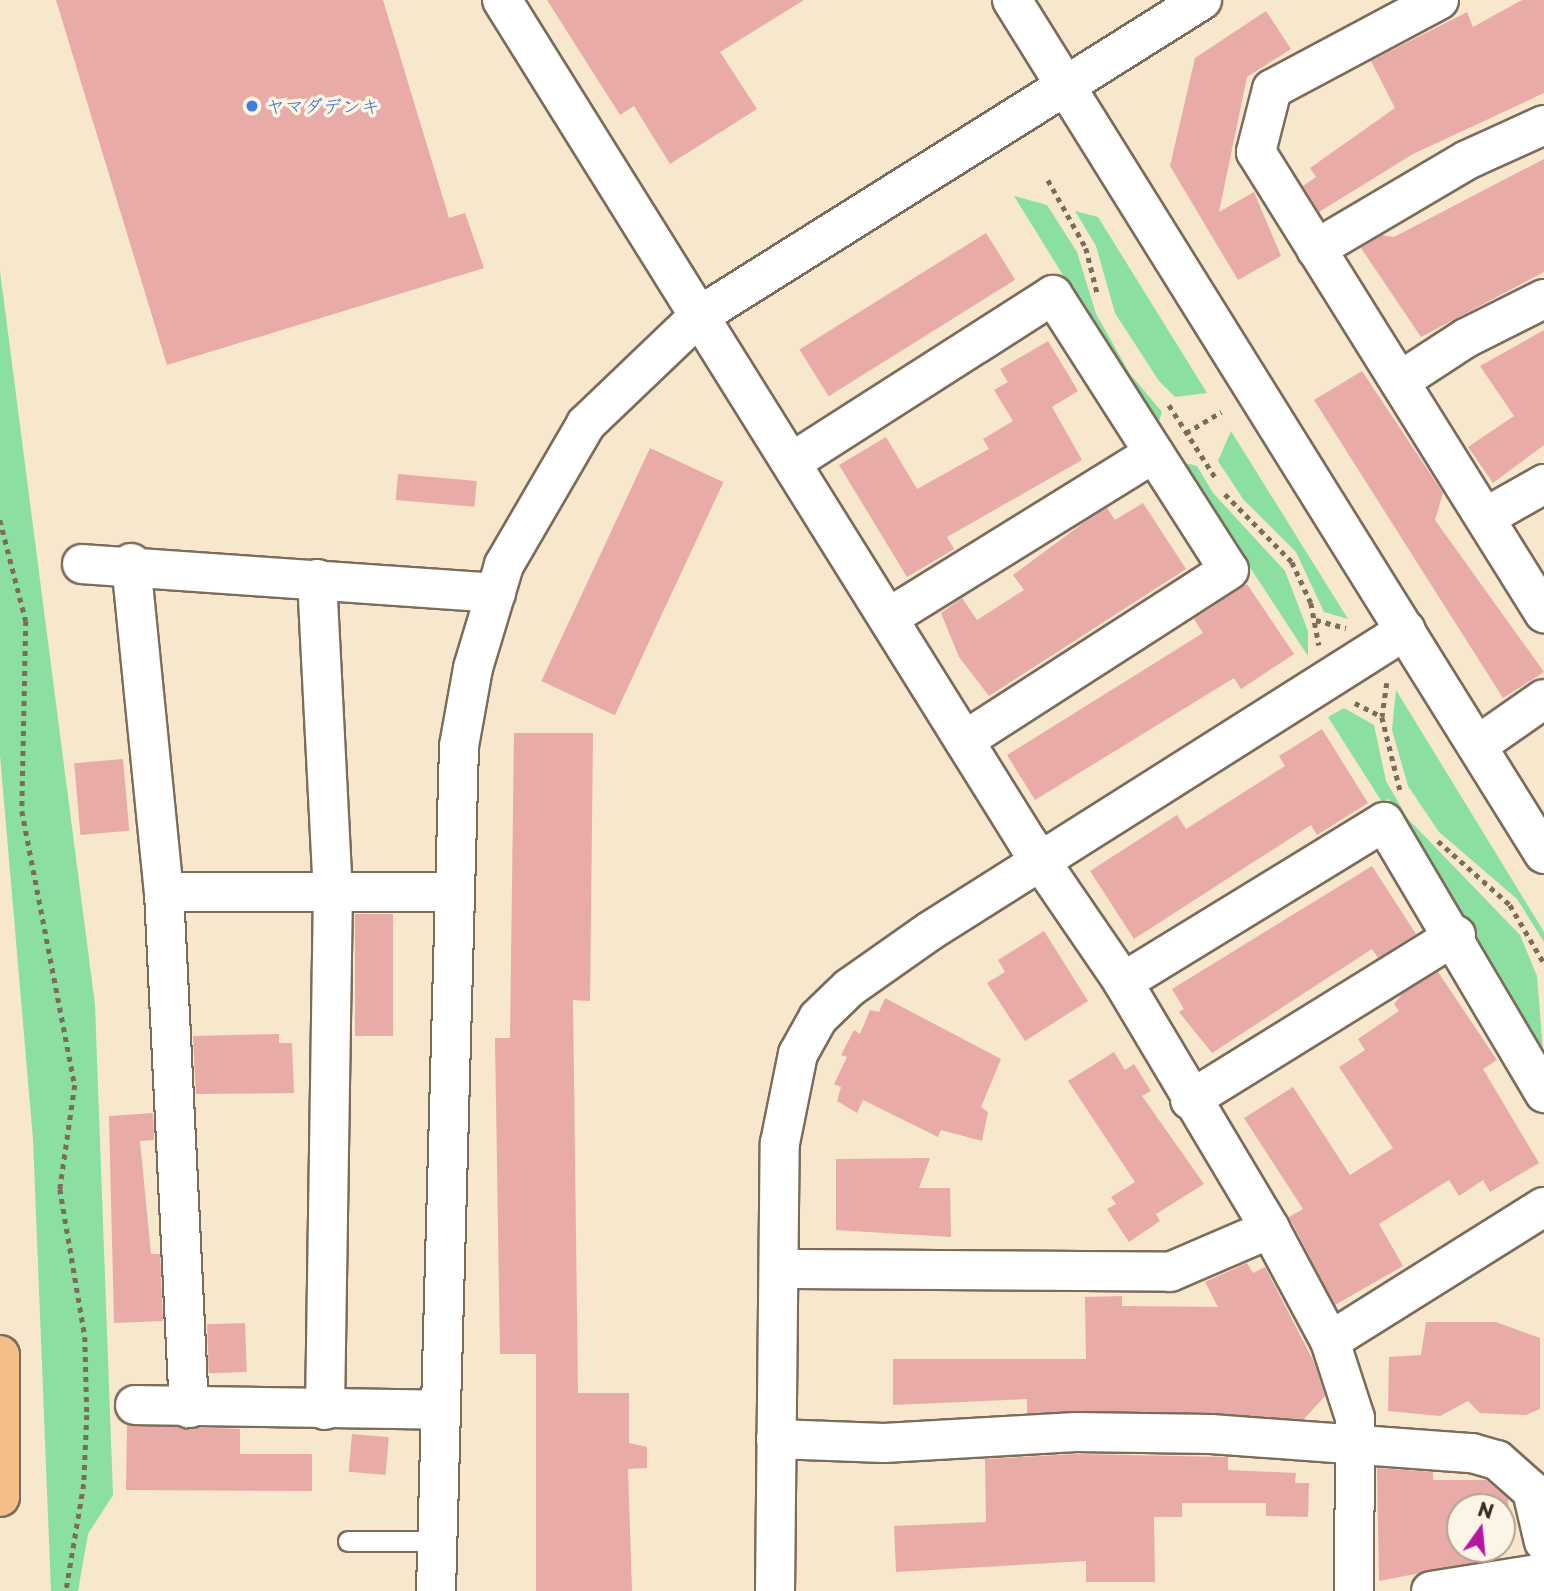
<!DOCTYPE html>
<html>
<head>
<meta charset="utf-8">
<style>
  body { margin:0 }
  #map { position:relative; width:1544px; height:1591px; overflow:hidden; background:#f6e7cd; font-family:"Playpen Sans","Klee One",sans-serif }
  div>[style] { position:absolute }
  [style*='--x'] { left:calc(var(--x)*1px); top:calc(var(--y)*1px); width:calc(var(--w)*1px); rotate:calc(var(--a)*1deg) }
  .green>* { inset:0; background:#8bdfa0 }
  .building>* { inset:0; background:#e9aba8; transform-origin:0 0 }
  .path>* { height:4.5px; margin-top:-2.25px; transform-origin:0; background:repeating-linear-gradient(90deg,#7c6c5b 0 5px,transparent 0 10px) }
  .roads { filter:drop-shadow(2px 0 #7c6c5b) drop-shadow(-2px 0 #7c6c5b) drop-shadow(0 2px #7c6c5b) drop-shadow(0 -2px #7c6c5b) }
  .service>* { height:19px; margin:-9.5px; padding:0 9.5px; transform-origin:9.5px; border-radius:9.5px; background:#fff }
  .minor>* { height:38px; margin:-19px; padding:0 19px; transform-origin:19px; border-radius:19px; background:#fff }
  .tertiary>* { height:38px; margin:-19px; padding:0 19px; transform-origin:19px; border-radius:19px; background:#fff }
  .trunk>* { height:38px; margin:-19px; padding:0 19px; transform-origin:19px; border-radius:19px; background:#f6be87 }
  .dots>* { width:19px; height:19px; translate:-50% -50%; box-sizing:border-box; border:4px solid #fcf5e5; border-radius:50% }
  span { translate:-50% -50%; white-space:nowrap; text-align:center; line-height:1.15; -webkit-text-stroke:7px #fcf5e5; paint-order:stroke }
  .shop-label { font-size:19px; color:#366cbe }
  .left { translate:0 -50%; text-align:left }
  .north { position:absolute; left:1446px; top:1493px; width:70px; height:70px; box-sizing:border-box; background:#fcf5e5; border:2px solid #afa495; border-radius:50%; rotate:15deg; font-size:19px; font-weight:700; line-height:28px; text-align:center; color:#3b2a1e }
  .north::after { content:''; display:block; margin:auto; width:24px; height:32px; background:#b5179e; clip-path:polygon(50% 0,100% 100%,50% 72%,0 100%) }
</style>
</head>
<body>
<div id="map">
  <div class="green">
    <i style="clip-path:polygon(1014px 196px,1047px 205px,1077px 252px,1096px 314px,1130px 374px,1162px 412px,1157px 427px)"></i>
    <i style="clip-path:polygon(1075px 211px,1098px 217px,1207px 393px,1175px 397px,1159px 381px,1115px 313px,1096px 246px)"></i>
    <i style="clip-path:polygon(0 271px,95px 1005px,113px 1495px,88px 1534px,78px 1591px,51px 1591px,33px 1139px,0 755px)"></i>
    <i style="clip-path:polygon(1231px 431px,1348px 619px,1324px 612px,1296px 552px,1243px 499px,1218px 461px)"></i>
    <i style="clip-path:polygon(1181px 462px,1197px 466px,1213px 493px,1285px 571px,1308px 631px,1308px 656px)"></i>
    <i style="clip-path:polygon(1396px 690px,1544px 932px,1544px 942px,1517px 899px,1439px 832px,1408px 786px,1392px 730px)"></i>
    <i style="clip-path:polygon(1344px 708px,1374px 725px,1386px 781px,1408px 819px,1520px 935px,1537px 976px,1544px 1065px,1389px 799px,1382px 802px,1328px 717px)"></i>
  </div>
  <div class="building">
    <i style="clip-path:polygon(56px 0,383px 0,449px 218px,465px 213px,484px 268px,167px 365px)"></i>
    <i style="clip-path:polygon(547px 0,804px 0,720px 52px,757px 109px,670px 164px,634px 106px,620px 115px)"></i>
    <i style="clip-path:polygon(1522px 0,1544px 0,1544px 93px,1413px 154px,1319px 212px,1303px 186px,1316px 177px,1310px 168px,1395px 108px,1371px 61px,1467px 12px,1473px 27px)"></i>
    <i style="clip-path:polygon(1266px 11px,1291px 49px,1247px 77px,1219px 212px,1254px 192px,1281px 256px,1238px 280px,1170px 166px,1195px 58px)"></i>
    <i style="clip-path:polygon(1544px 159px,1544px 272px,1421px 337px,1361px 248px,1382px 235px,1394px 237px)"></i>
    <i style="left:986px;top:233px;width:55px;height:220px;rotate:58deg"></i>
    <i style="clip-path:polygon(1544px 330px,1544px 445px,1493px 483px,1468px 447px,1514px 416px,1480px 366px)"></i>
    <i style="clip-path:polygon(1048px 341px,1078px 391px,1052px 407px,1082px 460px,947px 537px,954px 549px,907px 577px,839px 465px,886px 437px,917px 489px,989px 449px,983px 439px,1013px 421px,994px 390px,1008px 382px,1000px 369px)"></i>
    <i style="clip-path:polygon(1362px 371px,1443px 493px,1435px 520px,1544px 672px,1503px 698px,1314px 400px)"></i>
    <i style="left:650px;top:448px;width:81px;height:257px;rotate:25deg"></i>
    <i style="left:398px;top:474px;width:79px;height:26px;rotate:5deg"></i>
    <i style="clip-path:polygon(1143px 503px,1186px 569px,989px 696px,959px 657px,941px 613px,962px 598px,977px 620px,1024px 590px,1013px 575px,1086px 521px,1107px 508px,1115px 520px)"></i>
    <i style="clip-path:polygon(1247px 584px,1294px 654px,1241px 689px,1234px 678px,1035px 800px,1007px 755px,1203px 633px,1194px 619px)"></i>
    <i style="clip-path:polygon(1322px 729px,1368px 803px,1317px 835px,1311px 825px,1134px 939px,1090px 871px,1177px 815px,1186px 829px,1285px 766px,1279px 756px)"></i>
    <i style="clip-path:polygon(514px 733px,593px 733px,590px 1001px,573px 1000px,578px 1393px,629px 1393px,629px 1443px,647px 1447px,647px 1468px,628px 1469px,632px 1591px,536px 1591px,536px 1354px,500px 1354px,495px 1038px,510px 1038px)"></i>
    <i style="left:123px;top:759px;width:72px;height:49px;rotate:85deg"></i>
    <i style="clip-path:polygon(1372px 866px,1416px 934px,1378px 958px,1372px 949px,1212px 1053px,1179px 1012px,1184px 1009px,1172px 989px)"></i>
    <i style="left:355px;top:914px;width:38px;height:122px"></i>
    <i style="clip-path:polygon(1044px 931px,1088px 1001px,1025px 1041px,987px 983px,1005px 972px,998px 960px)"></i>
    <i style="clip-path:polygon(1438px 972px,1497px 1060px,1483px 1069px,1539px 1163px,1490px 1192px,1483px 1180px,1459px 1196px,1449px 1180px,1379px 1224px,1403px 1266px,1335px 1305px,1289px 1217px,1303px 1209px,1244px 1118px,1293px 1087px,1350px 1175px,1393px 1148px,1339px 1067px,1365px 1050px,1358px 1039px,1399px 1011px,1394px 1004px,1402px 994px)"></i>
    <i style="clip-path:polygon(885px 998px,1001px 1059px,981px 1107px,988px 1112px,982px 1141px,941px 1130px,938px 1137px,863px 1100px,857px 1113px,837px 1101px,841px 1087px,834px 1084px,847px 1057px,841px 1055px,854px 1030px,860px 1034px,870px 1010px,879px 1012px)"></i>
    <i style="clip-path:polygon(279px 1034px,279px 1043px,292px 1043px,294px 1093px,196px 1094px,193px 1036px)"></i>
    <i style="clip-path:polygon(1114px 1052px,1125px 1070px,1134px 1064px,1151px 1091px,1142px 1096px,1204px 1184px,1156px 1214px,1160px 1221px,1129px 1242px,1107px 1209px,1116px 1204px,1111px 1197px,1135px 1182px,1068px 1081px)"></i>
    <i style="clip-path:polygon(153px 1113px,154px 1140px,140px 1141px,151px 1254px,160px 1254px,163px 1321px,114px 1323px,109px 1116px)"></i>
    <i style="clip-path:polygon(930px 1158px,919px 1188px,950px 1188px,951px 1237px,836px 1230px,836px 1159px)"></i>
    <i style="clip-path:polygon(1247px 1263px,1253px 1273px,1265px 1267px,1314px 1362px,1325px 1396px,1304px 1419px,1027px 1413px,1027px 1399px,893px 1405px,893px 1359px,1086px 1359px,1085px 1297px,1122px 1296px,1122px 1306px,1218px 1307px,1205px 1282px)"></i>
    <i style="clip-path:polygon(1426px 1322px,1496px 1322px,1540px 1338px,1540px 1409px,1526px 1415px,1480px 1413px,1468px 1401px,1440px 1416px,1388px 1411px,1389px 1357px,1421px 1355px)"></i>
    <i style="left:245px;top:1323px;width:49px;height:38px;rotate:88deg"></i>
    <i style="clip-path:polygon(127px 1425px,240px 1429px,240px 1454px,312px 1454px,312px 1491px,126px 1490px)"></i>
    <i style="left:352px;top:1434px;width:37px;height:38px;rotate:5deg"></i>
    <i style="clip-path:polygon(1076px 1454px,1228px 1457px,1228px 1470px,1296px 1473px,1295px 1483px,1309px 1483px,1308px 1517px,1266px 1516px,1266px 1503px,1182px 1503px,1182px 1517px,1154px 1517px,1155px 1582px,1086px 1582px,1086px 1561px,896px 1572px,894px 1526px,986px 1522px,985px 1459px)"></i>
    <i style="clip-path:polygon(1377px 1468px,1433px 1472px,1433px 1480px,1486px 1480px,1508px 1499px,1510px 1536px,1502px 1536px,1502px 1507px,1460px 1507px,1460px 1549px,1476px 1549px,1477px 1562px,1379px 1581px)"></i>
  </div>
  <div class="path">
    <i style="--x:1048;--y:180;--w:78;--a:60.8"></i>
    <i style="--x:1086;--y:248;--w:49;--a:76"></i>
    <i style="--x:1169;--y:405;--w:89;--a:57.4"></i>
    <i style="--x:1186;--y:433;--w:41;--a:-31"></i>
    <i style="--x:1225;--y:494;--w:95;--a:45.4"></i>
    <i style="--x:1292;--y:562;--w:45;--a:65.1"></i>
    <i style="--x:1311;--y:603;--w:43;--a:79.2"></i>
    <i style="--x:0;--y:520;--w:104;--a:75.6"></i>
    <i style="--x:26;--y:621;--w:190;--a:91.2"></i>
    <i style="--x:22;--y:811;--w:279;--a:79.1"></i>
    <i style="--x:75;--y:1085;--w:105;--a:98.2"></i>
    <i style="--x:60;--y:1189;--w:150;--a:80.4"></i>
    <i style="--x:85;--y:1337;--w:78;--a:88.5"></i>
    <i style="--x:87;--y:1415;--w:69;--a:92.5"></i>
    <i style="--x:84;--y:1484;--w:109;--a:99.5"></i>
    <i style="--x:1316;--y:620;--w:31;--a:15"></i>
    <i style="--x:1387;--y:683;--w:34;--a:98"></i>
    <i style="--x:1382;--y:717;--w:75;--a:76.1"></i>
    <i style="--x:1355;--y:703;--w:30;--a:27"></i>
    <i style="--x:1438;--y:841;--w:96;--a:41.6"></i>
    <i style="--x:1510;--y:905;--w:67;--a:59.6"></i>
  </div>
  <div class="roads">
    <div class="service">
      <i style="--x:348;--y:1541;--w:89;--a:0"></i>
    </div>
    <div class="minor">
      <i style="--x:502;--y:0;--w:994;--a:58.04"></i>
      <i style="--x:1028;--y:843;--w:168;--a:55.6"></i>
      <i style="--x:1123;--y:982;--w:287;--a:59.2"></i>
      <i style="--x:1270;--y:1229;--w:127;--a:61.8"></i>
      <i style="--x:1330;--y:1341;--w:81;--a:72"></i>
      <i style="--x:1355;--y:1418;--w:173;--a:90.3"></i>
      <i style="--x:1439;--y:0;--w:189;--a:151.9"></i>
      <i style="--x:1272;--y:89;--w:65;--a:104.3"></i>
      <i style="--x:1256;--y:152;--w:544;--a:58.01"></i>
      <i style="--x:1316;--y:249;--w:175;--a:-30.5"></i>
      <i style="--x:1467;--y:160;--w:85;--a:-24.4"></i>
      <i style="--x:1400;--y:381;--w:79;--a:-33.1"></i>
      <i style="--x:1466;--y:338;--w:87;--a:-26.6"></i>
      <i style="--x:792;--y:462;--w:310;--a:-32.6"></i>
      <i style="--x:1053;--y:295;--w:326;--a:57.4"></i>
      <i style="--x:1229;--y:570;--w:315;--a:147.2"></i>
      <i style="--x:1486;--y:517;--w:67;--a:-29.6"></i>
      <i style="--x:131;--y:563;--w:331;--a:84.3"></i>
      <i style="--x:164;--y:892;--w:517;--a:87.23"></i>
      <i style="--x:82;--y:564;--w:415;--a:4"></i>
      <i style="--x:317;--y:579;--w:311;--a:87.1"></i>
      <i style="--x:333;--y:890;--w:520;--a:90.88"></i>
      <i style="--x:888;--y:618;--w:313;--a:-31.8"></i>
      <i style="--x:1478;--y:745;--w:80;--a:-34.9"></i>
      <i style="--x:164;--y:892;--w:291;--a:0"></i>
      <i style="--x:1123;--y:982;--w:306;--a:-31.5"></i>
      <i style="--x:1384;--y:822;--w:315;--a:59.4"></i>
      <i style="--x:1190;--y:1100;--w:313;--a:-31.8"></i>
      <i style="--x:779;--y:1269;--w:391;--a:0.4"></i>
      <i style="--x:1170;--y:1272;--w:109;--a:-23.3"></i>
      <i style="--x:1330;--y:1341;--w:252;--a:-32.1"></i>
      <i style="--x:135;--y:1405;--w:306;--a:0.9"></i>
      <i style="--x:776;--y:1439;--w:108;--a:2.1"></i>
      <i style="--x:884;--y:1443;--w:192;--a:-3.3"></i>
      <i style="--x:1076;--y:1432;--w:135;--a:0.8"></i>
      <i style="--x:1211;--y:1434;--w:262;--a:4.2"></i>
      <i style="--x:1472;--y:1453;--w:26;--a:16"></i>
      <i style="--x:1497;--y:1460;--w:47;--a:41.5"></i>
      <i style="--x:1532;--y:1491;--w:52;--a:76.8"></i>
      <i style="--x:775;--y:1591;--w:448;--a:-89.4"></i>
      <i style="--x:780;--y:1143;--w:91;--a:-78.6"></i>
      <i style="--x:798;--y:1054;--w:41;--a:-60.9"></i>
      <i style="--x:818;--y:1018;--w:43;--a:-44.1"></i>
      <i style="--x:849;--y:988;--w:99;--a:-35.1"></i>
      <i style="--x:930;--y:931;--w:563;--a:-32.31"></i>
      <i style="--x:1431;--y:1591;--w:114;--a:-9.1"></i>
    </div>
    <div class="tertiary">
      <i style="--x:1012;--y:0;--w:1006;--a:58.08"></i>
      <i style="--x:436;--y:1591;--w:845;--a:-88.44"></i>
      <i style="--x:459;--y:746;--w:79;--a:-79.8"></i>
      <i style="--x:473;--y:668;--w:108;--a:-73.2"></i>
      <i style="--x:504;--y:565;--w:163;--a:-59.8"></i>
      <i style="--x:586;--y:424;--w:156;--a:-43.7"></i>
      <i style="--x:699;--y:316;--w:594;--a:-32.14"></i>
    </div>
    <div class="trunk">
      <i style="--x:0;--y:1355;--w:142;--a:90"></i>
    </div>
  </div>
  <div class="dots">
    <i style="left:252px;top:106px;background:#3f7fe0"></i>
  </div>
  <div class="shop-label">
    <span class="left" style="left:266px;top:106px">ヤマダデンキ</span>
  </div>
  <div class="north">N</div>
</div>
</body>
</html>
